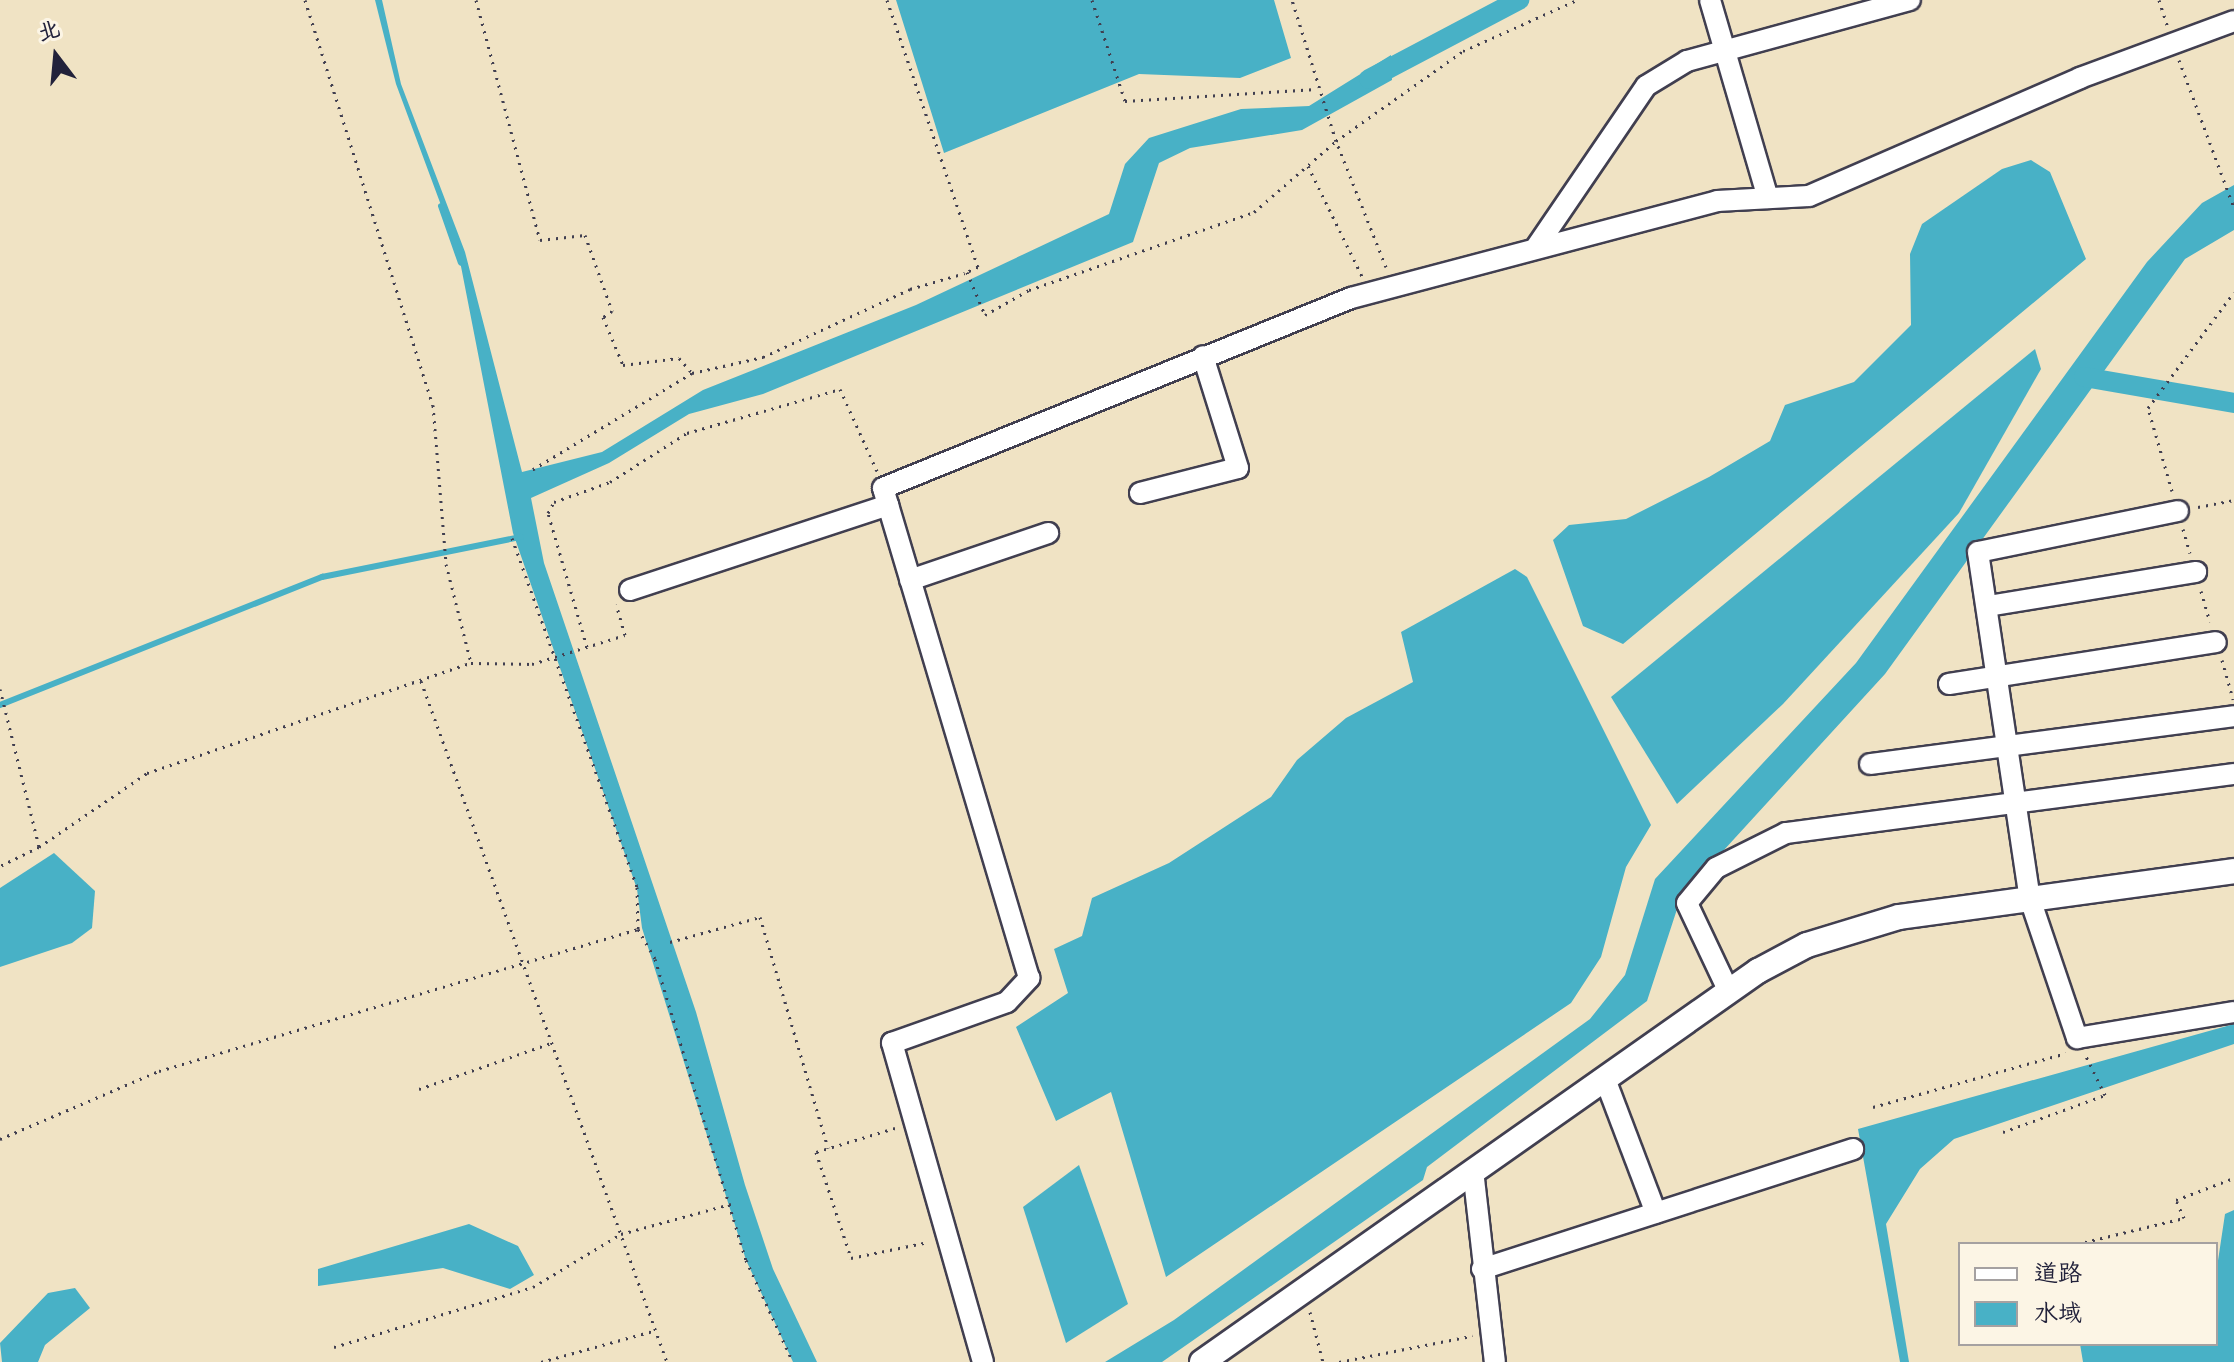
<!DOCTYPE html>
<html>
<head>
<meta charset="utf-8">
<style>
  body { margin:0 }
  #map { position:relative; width:2234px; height:1362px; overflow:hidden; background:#f0e3c4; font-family:Kalam,"LXGW WenKai TC",sans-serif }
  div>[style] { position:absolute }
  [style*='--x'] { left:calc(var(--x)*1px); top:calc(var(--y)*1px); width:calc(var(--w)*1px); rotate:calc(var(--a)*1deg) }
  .water>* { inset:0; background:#48b1c6 }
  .stream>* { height:6px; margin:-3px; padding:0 3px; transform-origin:3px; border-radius:3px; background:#48b1c6 }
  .canal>* { height:20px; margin:-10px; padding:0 10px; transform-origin:10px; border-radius:10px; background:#48b1c6 }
  .path>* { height:3px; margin-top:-1.5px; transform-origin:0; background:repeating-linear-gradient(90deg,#413f50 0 2px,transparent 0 8px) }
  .roads { filter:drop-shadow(2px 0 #413f50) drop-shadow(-2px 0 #413f50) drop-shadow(0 2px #413f50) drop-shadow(0 -2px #413f50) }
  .minor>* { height:20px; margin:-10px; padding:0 10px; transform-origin:10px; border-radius:10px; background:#fff }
  .tertiary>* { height:24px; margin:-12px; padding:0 12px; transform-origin:12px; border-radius:12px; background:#fff }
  span { translate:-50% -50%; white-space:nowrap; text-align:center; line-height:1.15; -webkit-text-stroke:6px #fcf5e5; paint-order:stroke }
  .legend { position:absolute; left:1958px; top:1242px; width:260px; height:104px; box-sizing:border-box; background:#fcf5e5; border:2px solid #a5a1a1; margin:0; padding:10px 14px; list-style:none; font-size:24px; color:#22223b }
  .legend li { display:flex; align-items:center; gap:16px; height:40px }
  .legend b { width:40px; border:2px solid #a5a1a1 }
  .north { position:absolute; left:16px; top:16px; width:80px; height:80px; -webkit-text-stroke:6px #fcf5e5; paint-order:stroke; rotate:344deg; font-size:22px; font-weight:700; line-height:32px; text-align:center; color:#22223b }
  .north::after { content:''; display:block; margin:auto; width:28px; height:36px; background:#22223b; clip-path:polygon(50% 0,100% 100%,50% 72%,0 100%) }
</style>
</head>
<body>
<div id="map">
  <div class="water">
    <i style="clip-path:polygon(375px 0,382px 0,401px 84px,465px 252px,522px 472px,602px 452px,703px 390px,916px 305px,1109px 214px,1125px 164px,1149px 138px,1241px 109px,1309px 106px,1391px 55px,1392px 80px,1302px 130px,1190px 148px,1159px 163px,1133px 242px,763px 394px,689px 414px,609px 463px,531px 498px,544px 563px,696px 1012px,745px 1185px,773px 1269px,817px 1362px,793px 1362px,746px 1260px,642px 928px,637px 889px,513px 533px,458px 251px,396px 84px)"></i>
    <i style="clip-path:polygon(896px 0,1274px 0,1291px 58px,1240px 78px,1139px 74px,944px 153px)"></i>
    <i style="clip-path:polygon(2031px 160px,2050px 172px,2086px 259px,1623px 644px,1583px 626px,1553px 540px,1569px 525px,1626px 519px,1709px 477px,1770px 441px,1785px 405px,1854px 382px,1911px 325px,1910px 254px,1922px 224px,2002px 169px)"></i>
    <i style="clip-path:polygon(2234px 185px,2234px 230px,2185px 259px,1885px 674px,1681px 897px,1647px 1001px,1427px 1167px,1423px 1180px,1162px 1362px,1105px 1362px,1174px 1320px,1590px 1019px,1625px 975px,1655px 879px,1856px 663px,2147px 262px,2202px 203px)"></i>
    <i style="clip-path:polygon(2035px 349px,2041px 369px,1959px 513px,1783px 704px,1677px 804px,1611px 697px)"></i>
    <i style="clip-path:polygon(1515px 569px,1527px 577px,1651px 825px,1626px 867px,1601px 957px,1571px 1003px,1166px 1277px,1111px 1092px,1056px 1121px,1016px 1027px,1068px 993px,1054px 949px,1082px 936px,1092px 898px,1169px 863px,1271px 797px,1297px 760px,1346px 718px,1413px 682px,1401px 632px)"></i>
    <i style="clip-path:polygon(54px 853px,95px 891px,92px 928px,72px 943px,0 967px,0 888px)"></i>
    <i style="clip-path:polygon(2234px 1024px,2234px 1044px,1954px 1139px,1920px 1169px,1886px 1224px,1909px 1362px,1900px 1362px,1858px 1129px)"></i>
    <i style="clip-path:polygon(1079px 1165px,1128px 1304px,1066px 1343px,1023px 1207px)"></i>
    <i style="clip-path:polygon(2234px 1210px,2234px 1362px,2083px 1362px,2080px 1344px,2216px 1344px,2216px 1274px,2225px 1214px)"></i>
    <i style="clip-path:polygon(469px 1224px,518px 1246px,534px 1275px,510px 1289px,443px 1268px,318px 1286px,318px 1269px)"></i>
    <i style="clip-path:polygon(75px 1288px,90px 1308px,45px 1345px,38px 1362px,2px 1362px,0 1343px,48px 1293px)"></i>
  </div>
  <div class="stream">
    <i style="--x:441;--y:206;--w:60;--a:70.7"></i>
    <i style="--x:0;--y:705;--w:347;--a:-21.7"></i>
    <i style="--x:322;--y:577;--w:203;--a:-11.4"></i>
  </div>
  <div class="canal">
    <i style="--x:1369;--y:79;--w:170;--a:-27.8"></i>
    <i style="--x:2084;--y:377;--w:152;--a:9.8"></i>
  </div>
  <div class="path">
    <i style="--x:305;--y:0;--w:425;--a:72.5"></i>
    <i style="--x:433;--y:405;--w:160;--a:85.3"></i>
    <i style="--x:446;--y:564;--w:102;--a:75.8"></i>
    <i style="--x:476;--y:0;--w:248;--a:75.1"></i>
    <i style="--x:540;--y:240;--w:45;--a:-6.3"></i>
    <i style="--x:585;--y:235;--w:81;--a:70.4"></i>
    <i style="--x:612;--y:311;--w:11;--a:146"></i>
    <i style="--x:603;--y:317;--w:52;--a:67.4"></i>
    <i style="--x:623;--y:365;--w:56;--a:-7.1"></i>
    <i style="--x:679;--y:358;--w:20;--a:49"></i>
    <i style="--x:692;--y:373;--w:187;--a:148.8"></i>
    <i style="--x:887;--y:0;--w:282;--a:71.2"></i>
    <i style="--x:978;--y:267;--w:12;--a:156"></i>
    <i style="--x:967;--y:272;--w:47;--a:67.3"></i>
    <i style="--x:985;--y:315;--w:51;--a:-29.6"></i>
    <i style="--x:1029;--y:290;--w:238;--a:-19.1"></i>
    <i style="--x:1254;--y:212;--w:108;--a:-40.9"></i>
    <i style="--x:1336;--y:141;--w:148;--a:-107.3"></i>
    <i style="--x:1092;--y:0;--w:106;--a:71.9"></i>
    <i style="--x:1125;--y:101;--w:192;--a:-3.6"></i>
    <i style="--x:2159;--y:0;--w:28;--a:72"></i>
    <i style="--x:2179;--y:60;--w:158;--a:69.6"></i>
    <i style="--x:1308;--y:166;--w:123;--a:63.9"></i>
    <i style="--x:1386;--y:267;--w:136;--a:-111.6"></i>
    <i style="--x:1336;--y:141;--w:156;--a:-35.3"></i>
    <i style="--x:1463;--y:51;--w:125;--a:-24.1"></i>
    <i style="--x:692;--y:373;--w:73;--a:-12.7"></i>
    <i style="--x:763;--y:357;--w:162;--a:-24.8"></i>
    <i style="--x:910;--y:289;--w:57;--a:-16.2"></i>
    <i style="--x:2172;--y:491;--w:86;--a:-106.1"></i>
    <i style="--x:2148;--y:408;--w:144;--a:-53.4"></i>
    <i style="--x:2198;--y:507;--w:37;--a:-11"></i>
    <i style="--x:2183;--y:529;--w:25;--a:74"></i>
    <i style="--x:512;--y:538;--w:371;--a:70.3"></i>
    <i style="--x:637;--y:887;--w:42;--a:88.6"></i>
    <i style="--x:638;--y:929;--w:34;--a:60"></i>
    <i style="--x:655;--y:959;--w:314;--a:73.2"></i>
    <i style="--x:746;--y:1260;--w:112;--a:65.3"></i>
    <i style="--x:2201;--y:591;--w:32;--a:74"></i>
    <i style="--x:587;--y:647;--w:140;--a:-106.2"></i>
    <i style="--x:548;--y:513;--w:13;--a:-61"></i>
    <i style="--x:554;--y:502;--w:59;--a:-19.7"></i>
    <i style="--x:610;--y:482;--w:91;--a:-32.5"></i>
    <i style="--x:687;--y:433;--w:159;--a:-16"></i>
    <i style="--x:840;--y:389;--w:90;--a:65.7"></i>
    <i style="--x:2222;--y:660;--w:41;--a:74.2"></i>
    <i style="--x:421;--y:681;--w:724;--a:70.14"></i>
    <i style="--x:0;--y:689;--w:163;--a:76.1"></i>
    <i style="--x:39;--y:847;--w:43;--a:154"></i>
    <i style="--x:39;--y:847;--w:131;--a:-34.4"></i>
    <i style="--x:147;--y:773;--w:342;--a:-18.8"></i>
    <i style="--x:471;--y:663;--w:61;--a:0.9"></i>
    <i style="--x:532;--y:664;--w:97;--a:-17.3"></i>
    <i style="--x:625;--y:635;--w:32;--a:-106"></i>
    <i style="--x:670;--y:942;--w:93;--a:-15.5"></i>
    <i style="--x:760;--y:917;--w:241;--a:73.6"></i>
    <i style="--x:419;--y:1089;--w:140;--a:-19.2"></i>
    <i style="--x:1873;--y:1107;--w:200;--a:-15.6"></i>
    <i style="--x:895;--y:1128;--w:83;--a:163.1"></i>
    <i style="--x:816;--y:1152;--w:112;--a:71.7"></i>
    <i style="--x:851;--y:1258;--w:79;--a:-11.7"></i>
    <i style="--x:2003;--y:1132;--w:109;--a:-19.9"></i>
    <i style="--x:2105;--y:1095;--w:43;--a:-116"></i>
    <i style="--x:0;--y:1139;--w:173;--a:-23.2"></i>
    <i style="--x:159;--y:1071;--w:499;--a:-16.5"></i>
    <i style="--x:2077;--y:1244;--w:110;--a:-13.7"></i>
    <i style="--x:2184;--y:1218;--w:20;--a:-114"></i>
    <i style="--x:2176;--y:1200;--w:62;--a:-20.8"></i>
    <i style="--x:1310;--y:1312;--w:52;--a:75.4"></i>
    <i style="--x:334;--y:1347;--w:208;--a:-16.8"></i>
    <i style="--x:533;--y:1287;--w:103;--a:-31.1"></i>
    <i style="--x:621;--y:1234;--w:114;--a:-15.3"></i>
    <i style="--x:541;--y:1362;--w:119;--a:-15.5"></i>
    <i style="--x:1339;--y:1362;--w:136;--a:-11.1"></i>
  </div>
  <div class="roads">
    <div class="minor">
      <i style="--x:1710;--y:0;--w:206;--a:73.7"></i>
      <i style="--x:1537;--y:246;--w:194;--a:-55.7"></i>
      <i style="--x:1646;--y:86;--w:48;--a:-31.4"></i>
      <i style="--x:1687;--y:61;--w:231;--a:-15.3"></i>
      <i style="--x:1140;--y:493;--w:101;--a:-14.3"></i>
      <i style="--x:1238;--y:468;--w:117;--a:-107.4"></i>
      <i style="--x:2178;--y:511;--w:204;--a:168.4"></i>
      <i style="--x:1978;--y:552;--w:351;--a:81.5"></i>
      <i style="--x:2030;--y:899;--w:147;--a:71.3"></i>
      <i style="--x:2077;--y:1038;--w:159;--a:-9.4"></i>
      <i style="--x:910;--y:580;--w:146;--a:-18.8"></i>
      <i style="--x:630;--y:590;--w:272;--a:-18.2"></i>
      <i style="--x:1988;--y:606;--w:211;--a:-9.3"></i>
      <i style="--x:1949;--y:684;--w:270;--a:-8.9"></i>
      <i style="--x:1870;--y:764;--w:367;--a:-7.5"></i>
      <i style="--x:1729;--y:992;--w:98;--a:-115.3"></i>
      <i style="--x:1687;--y:903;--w:45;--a:-50.4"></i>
      <i style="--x:1716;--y:868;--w:78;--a:-26.6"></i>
      <i style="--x:1786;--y:833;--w:452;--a:-7.5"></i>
      <i style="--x:1605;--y:1079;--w:143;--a:69.2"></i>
      <i style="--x:1473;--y:1170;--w:193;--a:83.5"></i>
      <i style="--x:1482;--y:1269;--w:390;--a:-17.9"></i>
      <i style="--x:983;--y:1362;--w:332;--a:-105.9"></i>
      <i style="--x:892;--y:1043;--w:122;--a:-19.6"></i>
      <i style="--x:1007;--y:1002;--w:33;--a:-47"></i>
      <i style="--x:1029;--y:978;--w:511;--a:-106.59"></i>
      <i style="--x:883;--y:488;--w:505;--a:-22.1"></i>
      <i style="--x:1351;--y:298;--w:379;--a:-14.8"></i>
      <i style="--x:1717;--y:201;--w:92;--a:-3.1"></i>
      <i style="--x:1809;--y:196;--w:296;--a:-23.5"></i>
      <i style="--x:2080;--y:78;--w:164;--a:-20.3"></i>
    </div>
    <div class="tertiary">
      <i style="--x:1202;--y:1362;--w:680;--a:-35.12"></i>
      <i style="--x:1758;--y:971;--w:55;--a:-28"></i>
      <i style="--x:1807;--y:945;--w:96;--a:-16.9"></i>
      <i style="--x:1899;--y:917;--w:338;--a:-7.8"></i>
    </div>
  </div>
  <ul class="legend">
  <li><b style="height:10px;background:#fff"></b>道路</li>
  <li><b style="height:22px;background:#48b1c6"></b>水域</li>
  </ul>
  <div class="north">北</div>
</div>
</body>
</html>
